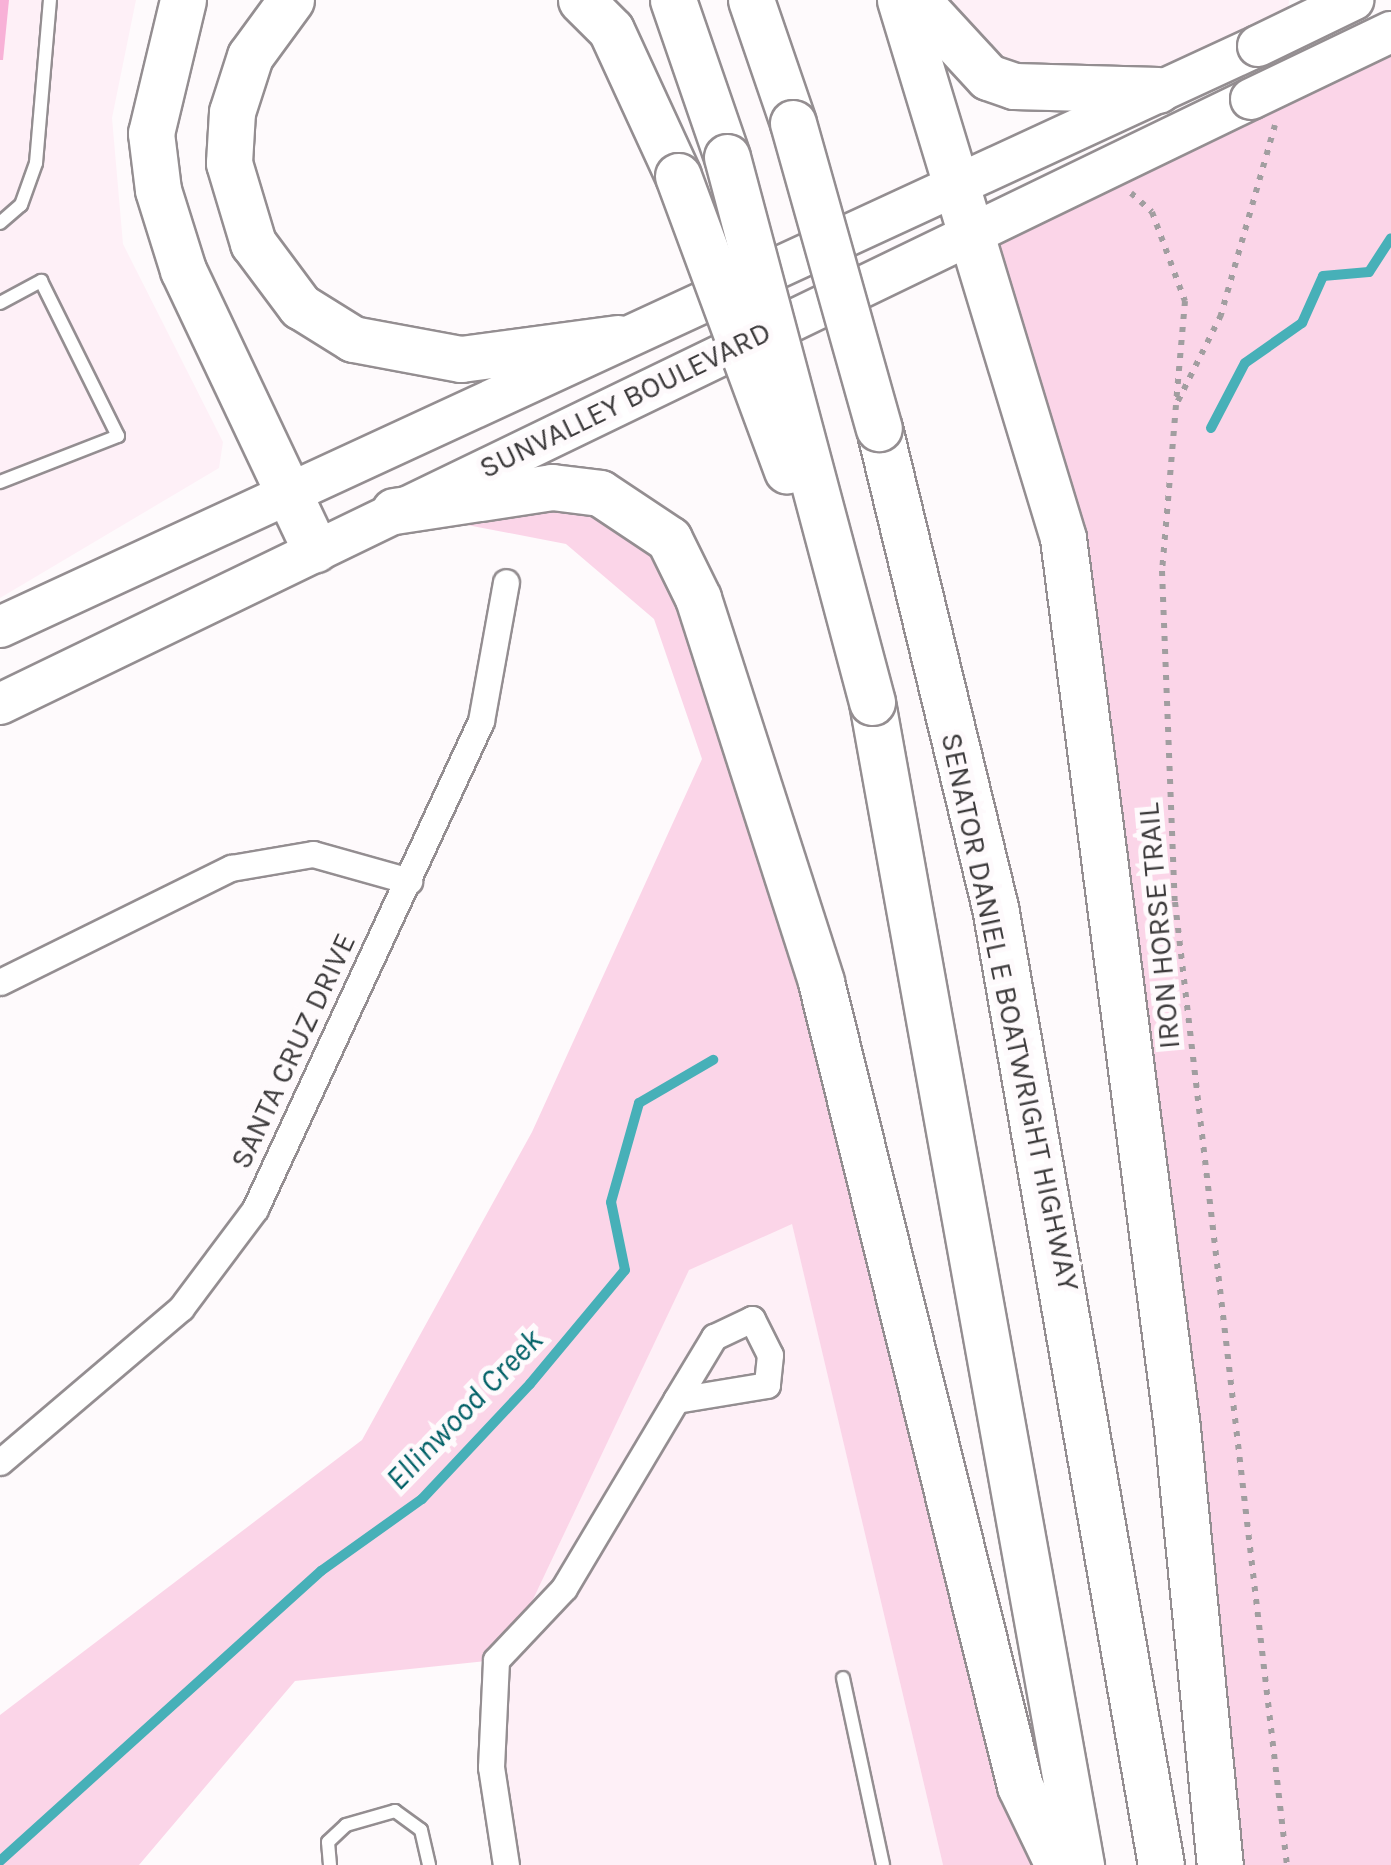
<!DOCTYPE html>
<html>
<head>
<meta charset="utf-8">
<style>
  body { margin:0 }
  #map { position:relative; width:1391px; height:1865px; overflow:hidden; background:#fefafc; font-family:Karla,sans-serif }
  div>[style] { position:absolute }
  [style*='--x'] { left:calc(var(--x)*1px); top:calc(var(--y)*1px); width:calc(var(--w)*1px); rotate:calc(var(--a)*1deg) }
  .built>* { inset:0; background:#fef0f7 }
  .green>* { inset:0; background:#fbd5e8 }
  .stream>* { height:10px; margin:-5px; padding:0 5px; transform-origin:5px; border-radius:5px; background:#47b0b8 }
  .building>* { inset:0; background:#f8b1d7 }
  .path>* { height:6px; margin-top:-3px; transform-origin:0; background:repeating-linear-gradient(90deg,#a19ea0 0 5px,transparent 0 13px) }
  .roads { filter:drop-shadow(2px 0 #948e91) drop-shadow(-2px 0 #948e91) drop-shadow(0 2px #948e91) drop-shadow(0 -2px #948e91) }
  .service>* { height:12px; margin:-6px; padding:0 6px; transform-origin:6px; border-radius:6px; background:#fff }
  .minor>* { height:25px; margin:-12.5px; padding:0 12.5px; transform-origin:12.5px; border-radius:12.5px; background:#fff }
  .primary>* { height:40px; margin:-20px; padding:0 20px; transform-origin:20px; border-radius:20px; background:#fff }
  .motorway>* { height:45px; margin:-22.5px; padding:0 22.5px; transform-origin:22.5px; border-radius:22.5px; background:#fff }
  .bridges { filter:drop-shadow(2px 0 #948e91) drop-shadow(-2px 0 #948e91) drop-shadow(0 2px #948e91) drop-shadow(0 -2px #948e91) }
  .primary-bridge>* { height:40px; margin:-20px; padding:0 20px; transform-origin:20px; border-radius:20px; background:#fff }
  .motorway-bridge>* { height:45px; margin:-22.5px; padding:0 22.5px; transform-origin:22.5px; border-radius:22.5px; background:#fff }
  span { translate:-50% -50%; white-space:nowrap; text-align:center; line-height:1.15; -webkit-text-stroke:10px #fefafc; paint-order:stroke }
  .street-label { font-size:30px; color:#3d3b3c }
  .water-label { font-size:32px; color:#006066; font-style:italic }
</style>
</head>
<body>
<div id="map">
  <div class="built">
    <i style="clip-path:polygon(0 0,136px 0,112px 118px,123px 244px,223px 442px,219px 468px,0 598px)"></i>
    <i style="clip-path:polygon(917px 0,1289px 0,1286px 33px,1158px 90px,1031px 93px)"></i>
    <i style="clip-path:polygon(792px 1223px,943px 1865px,506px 1865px,492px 1694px,520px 1627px,689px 1269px)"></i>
  </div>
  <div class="green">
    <i style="clip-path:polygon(1391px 32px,1391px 1865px,1220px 1865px,1073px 600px,975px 232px)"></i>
    <i style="clip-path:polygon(552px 487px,669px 539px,1058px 1865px,943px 1865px,792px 1224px,689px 1270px,520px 1627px,496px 1660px,295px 1681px,139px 1865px,0 1865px,0 1715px,362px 1440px,532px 1132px,702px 759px,654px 619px,566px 544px,394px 511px)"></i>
  </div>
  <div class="stream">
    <i style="--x:1211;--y:428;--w:73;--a:-62.4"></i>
    <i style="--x:1245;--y:363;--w:70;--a:-35.1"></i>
    <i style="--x:1302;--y:323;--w:51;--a:-65.9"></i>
    <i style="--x:1323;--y:276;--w:46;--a:-5"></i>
    <i style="--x:1369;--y:272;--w:40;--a:-57.1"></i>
    <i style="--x:0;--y:1861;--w:433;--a:-42.1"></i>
    <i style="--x:321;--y:1571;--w:124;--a:-35.5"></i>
    <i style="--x:422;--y:1499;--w:158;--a:-46.8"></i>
    <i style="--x:530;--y:1384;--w:148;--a:-50.2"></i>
    <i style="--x:625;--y:1270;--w:69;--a:-101.6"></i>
    <i style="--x:611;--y:1202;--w:103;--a:-74.2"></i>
    <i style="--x:639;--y:1103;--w:86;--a:-30.2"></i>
  </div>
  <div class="building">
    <i style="clip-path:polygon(0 0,9px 0,3px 60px,0 60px)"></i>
  </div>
  <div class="path">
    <i style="--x:1275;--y:125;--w:198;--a:105.9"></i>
    <i style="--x:1221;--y:315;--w:101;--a:116.6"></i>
    <i style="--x:1176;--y:405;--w:167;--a:94.8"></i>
    <i style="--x:1162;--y:571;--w:331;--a:87.8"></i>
    <i style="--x:1175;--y:902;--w:969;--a:83.37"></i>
    <i style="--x:1131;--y:193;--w:28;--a:42"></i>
    <i style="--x:1152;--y:212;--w:95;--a:69.7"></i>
    <i style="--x:1185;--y:301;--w:103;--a:95"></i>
  </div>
  <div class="roads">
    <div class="service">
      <i style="--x:0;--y:223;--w:28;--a:-41"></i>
      <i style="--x:21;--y:205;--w:45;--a:-70.3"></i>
      <i style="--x:36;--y:163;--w:164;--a:-85.1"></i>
      <i style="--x:0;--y:303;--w:47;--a:-28.2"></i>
      <i style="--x:41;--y:281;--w:173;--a:63.6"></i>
      <i style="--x:118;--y:436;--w:127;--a:158.7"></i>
      <i style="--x:843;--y:1678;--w:191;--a:77.9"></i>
      <i style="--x:330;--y:1865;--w:23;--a:-95"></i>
      <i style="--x:328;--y:1842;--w:25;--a:-43"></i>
      <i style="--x:346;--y:1825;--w:51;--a:-15.9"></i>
      <i style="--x:395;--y:1811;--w:32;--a:36"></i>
      <i style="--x:421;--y:1830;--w:36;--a:77"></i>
    </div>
    <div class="minor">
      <i style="--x:0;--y:982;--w:258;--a:-26.3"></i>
      <i style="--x:231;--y:868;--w:83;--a:-9.7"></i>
      <i style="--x:313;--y:854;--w:100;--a:15.7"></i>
      <i style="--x:0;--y:1462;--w:238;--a:-40.4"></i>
      <i style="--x:181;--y:1308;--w:124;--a:-53.2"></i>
      <i style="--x:255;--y:1209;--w:538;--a:-65.15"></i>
      <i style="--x:481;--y:721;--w:141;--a:-79.8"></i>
      <i style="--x:506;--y:1865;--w:99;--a:-98.7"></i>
      <i style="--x:491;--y:1767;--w:107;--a:-87.3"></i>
      <i style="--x:496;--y:1660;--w:99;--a:-46.6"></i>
      <i style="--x:564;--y:1588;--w:219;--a:-59.2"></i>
      <i style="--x:676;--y:1400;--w:74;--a:-58.9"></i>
      <i style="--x:714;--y:1337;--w:42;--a:-25.3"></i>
      <i style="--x:752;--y:1319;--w:40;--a:63.4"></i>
      <i style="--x:770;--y:1355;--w:30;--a:96"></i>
      <i style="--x:767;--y:1385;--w:92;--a:170.6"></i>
    </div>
    <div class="primary">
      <i style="--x:0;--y:627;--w:1386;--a:-24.79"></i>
      <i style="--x:0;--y:704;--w:1390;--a:-25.81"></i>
    </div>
    <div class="motorway">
      <i style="--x:183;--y:0;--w:137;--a:103.5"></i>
      <i style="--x:151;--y:133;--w:57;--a:83"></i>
      <i style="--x:158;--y:190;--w:84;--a:72.6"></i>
      <i style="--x:183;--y:270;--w:309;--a:64.7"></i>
      <i style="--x:291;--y:0;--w:69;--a:126.2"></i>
      <i style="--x:250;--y:56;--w:59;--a:107.8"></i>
      <i style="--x:232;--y:112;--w:51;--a:93.4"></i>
      <i style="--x:229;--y:163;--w:84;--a:73.3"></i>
      <i style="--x:253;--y:243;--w:79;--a:53.3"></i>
      <i style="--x:300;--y:306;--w:62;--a:31.9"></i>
      <i style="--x:353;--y:339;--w:110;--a:10.5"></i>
      <i style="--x:461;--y:359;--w:158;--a:-7.6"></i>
      <i style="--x:581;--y:0;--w:42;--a:45"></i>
      <i style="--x:611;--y:30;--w:161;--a:65.3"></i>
      <i style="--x:673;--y:0;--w:166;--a:71"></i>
      <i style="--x:751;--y:0;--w:130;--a:71.1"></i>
      <i style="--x:900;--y:0;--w:562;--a:73.14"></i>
      <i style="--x:1063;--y:538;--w:897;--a:82.7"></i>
      <i style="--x:1177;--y:1428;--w:439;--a:84.4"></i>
      <i style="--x:917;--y:0;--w:105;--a:47.3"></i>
      <i style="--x:988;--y:77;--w:28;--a:19"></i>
      <i style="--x:1014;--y:86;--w:144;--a:1.6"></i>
      <i style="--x:879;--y:428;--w:493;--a:76.4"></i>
      <i style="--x:995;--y:907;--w:972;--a:80.17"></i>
      <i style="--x:394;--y:511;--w:160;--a:-8.6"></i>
      <i style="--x:552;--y:487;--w:48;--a:7.1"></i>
      <i style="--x:600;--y:493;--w:83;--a:33.7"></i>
      <i style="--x:669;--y:539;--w:66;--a:63.8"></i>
      <i style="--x:698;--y:598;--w:403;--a:72.2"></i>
      <i style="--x:821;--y:982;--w:828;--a:76.1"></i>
      <i style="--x:1020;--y:1786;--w:88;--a:64.3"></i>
      <i style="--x:872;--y:702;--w:1182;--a:79.81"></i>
    </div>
  </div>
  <div class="bridges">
    <div class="primary-bridge">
      <i style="--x:1258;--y:46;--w:106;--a:-25.8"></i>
      <i style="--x:1251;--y:99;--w:155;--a:-25.6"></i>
    </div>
    <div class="motorway-bridge">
      <i style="--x:793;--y:123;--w:317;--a:74.3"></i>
      <i style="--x:727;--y:157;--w:564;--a:75.1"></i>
      <i style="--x:678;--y:176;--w:314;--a:69.7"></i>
    </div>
  </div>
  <div class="street-label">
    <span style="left:625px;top:400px;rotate:-26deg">SUNVALLEY BOULEVARD</span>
    <span style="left:1159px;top:926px;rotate:-95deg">IRON HORSE TRAIL</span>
    <span style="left:1010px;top:1012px;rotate:78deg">SENATOR DANIEL E BOATWRIGHT HIGHWAY</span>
    <span style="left:293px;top:1051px;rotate:-65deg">SANTA CRUZ DRIVE</span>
  </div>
  <div class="water-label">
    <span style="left:465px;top:1410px;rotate:-46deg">Ellinwood Creek</span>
  </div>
</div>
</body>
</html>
